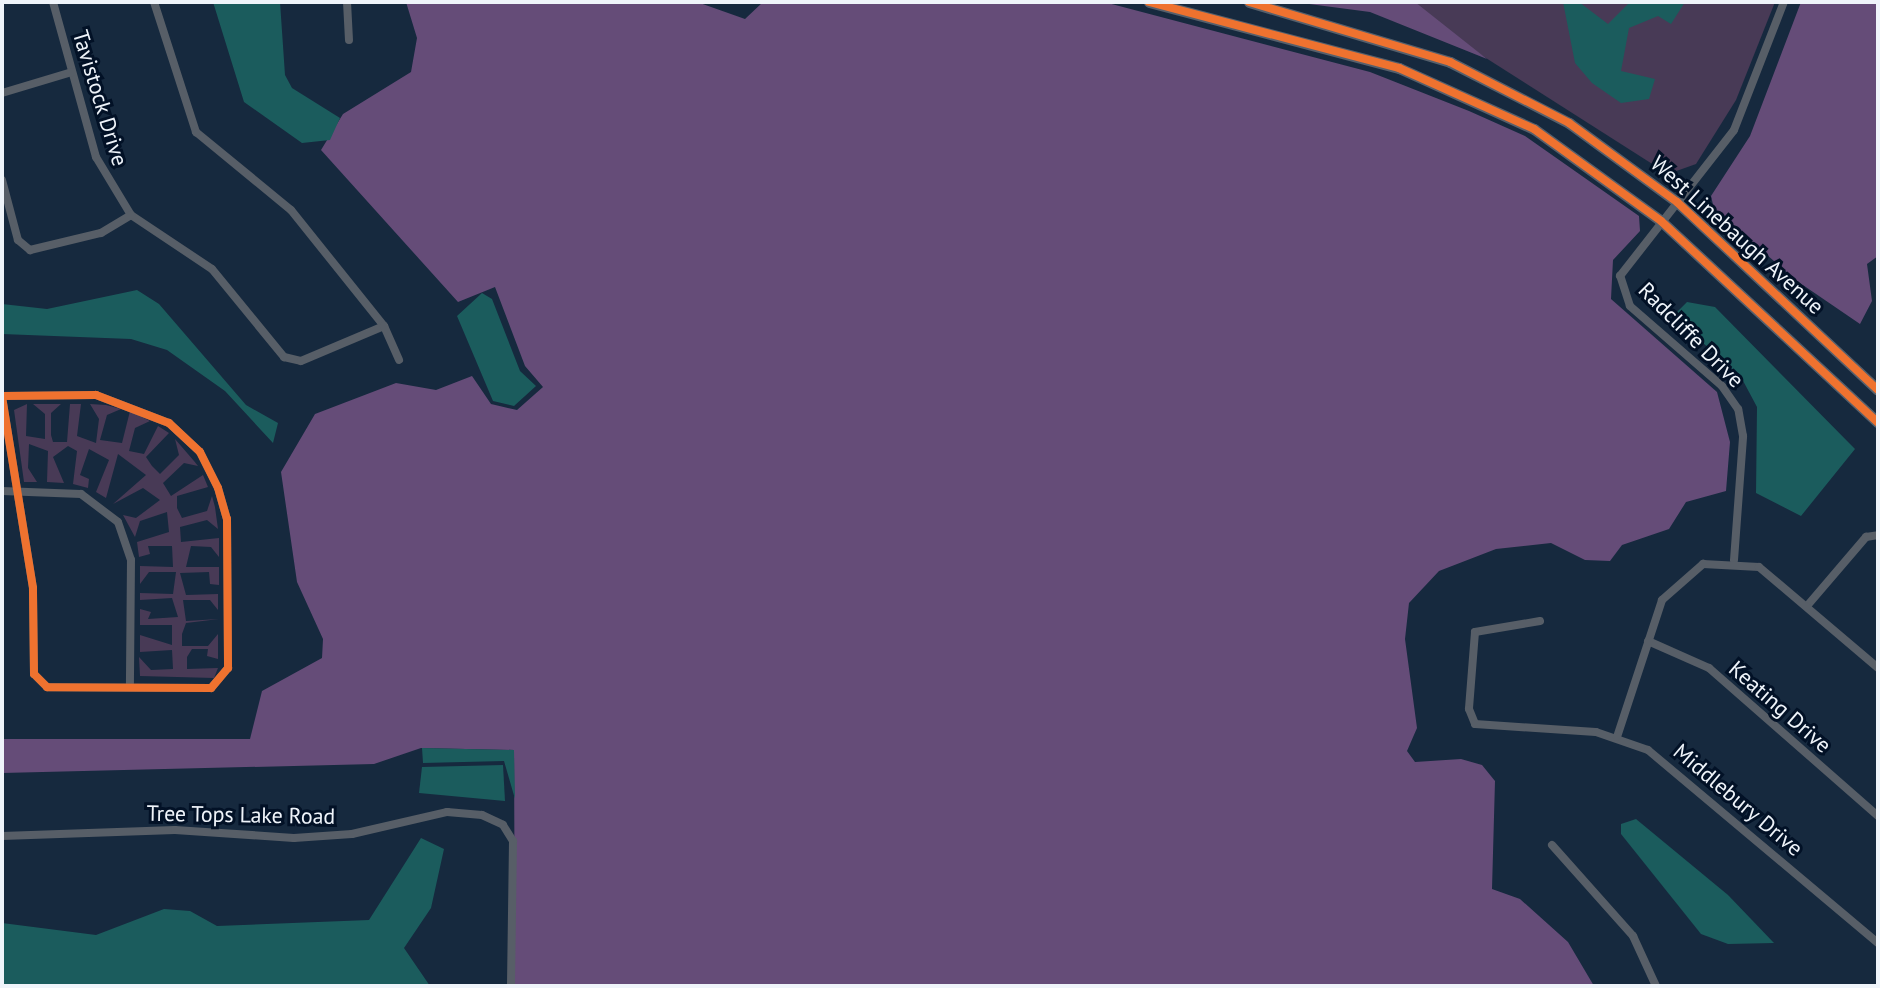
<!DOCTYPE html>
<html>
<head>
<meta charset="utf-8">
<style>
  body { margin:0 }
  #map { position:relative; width:1880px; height:988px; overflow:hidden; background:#16293e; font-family:"PT Sans",sans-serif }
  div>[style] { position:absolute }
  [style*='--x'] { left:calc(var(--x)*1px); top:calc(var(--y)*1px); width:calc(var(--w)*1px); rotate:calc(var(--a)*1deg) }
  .green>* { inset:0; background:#483a56 }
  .forest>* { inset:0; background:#654c78 }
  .water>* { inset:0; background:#1b5c5d }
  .street>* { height:8px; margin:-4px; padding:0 4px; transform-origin:4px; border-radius:4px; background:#575e67 }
  .secondary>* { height:11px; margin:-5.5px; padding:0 5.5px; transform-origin:5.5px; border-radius:5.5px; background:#56606c }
  .cycleway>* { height:8px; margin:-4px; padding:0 4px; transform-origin:4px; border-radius:4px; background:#ef722f }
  span { translate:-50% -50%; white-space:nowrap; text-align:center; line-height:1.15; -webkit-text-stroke:6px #021126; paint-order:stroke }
  .street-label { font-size:22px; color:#eff4fa }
  .frame { position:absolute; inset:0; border:4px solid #eff4fa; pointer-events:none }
</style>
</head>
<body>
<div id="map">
  <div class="green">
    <i style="clip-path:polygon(1415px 2px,1775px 2px,1736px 100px,1696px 164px,1668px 174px,1445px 32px)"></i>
    <i style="clip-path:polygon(27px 404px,26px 436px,45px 439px,45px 414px,33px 404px,61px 404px,51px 413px,51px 435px,53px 442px,67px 442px,70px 404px,81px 404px,77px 436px,96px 443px,99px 419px,90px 404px,106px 405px,121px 409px,107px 415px,100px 440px,122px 443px,130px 411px,150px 421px,135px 428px,129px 451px,144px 454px,158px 426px,169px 433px,146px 457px,152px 466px,160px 474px,179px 455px,175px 439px,194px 461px,198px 466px,184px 463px,163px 483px,171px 496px,203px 475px,208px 487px,177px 496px,177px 508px,182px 518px,207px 511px,212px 496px,215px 507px,218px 529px,207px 520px,180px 527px,181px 542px,219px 538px,219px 557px,211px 547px,191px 546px,186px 567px,219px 567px,219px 585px,210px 584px,209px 572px,180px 573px,186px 595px,218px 594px,218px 610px,210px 600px,183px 600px,186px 621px,219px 619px,186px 623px,182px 634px,182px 646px,208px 646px,218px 634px,218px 659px,207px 656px,208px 649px,192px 649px,187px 657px,187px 669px,218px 668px,214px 678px,140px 676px,139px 657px,151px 670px,173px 669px,172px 650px,140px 652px,140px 635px,172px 645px,172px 625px,140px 625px,140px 609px,151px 612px,148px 619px,178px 617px,172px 598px,140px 600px,140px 593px,173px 594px,176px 572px,149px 572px,140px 584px,140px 566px,173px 567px,172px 546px,148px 546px,150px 554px,139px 557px,137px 542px,169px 532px,167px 512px,140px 521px,135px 537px,123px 515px,136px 518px,160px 500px,143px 488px,113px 504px,146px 475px,118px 454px,106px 498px,96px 492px,109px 460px,89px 449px,80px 475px,89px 479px,88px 488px,73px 484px,77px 451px,68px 446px,53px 457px,64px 483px,47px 482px,48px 451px,29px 444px,28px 468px,37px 482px,24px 482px,14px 410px)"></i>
  </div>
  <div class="forest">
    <i style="clip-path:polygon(406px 2px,697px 2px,745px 19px,763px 2px,1104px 2px,1370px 72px,1469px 111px,1525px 136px,1639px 216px,1640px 231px,1613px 260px,1611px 299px,1717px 392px,1730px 442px,1726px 491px,1686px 502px,1669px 529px,1622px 545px,1610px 561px,1585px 560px,1551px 543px,1496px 549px,1439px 571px,1409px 603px,1405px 639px,1417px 728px,1407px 751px,1415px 762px,1461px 759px,1482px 765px,1495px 781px,1492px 889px,1520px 899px,1568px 942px,1594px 986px,515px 986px,514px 750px,421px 748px,374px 764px,2px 773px,2px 739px,250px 739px,262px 691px,322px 658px,323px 639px,297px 582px,281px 472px,315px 414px,396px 383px,436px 390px,472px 376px,491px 404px,517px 410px,543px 387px,525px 366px,495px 287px,458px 302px,321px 150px,343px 114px,411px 72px,417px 38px)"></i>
    <i style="clip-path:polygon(1294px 2px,1415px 2px,1487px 59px,1370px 12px)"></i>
    <i style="clip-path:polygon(1801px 2px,1878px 2px,1878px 256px,1867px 264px,1872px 301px,1860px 324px,1797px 281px,1714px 209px,1711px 196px,1750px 136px)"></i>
  </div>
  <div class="water">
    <i style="clip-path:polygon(213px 2px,280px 2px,285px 75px,292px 88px,340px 118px,330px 140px,302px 143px,244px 102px)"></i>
    <i style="clip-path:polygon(1563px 2px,1579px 2px,1608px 24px,1630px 2px,1685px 2px,1671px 24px,1658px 16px,1629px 28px,1621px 71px,1655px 79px,1649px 99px,1621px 103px,1592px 83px,1575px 63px)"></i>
    <i style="clip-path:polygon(137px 290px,159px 304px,246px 405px,278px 423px,273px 443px,225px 391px,167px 350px,131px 339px,2px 334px,2px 304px,47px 309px)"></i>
    <i style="clip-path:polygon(482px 293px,492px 299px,520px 371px,536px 386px,514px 406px,493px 401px,457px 316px)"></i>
    <i style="clip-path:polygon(1687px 302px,1715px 307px,1855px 449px,1801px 516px,1756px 493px,1757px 407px,1741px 377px,1673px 316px)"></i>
    <i style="clip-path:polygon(422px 748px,514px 750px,515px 799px,504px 761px,423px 763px)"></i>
    <i style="clip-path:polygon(503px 765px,505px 801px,419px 793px,422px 767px)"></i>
    <i style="clip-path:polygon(1636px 819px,1728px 895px,1774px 943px,1728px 944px,1701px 934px,1621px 834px,1621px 824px)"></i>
    <i style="clip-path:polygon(421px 838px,444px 849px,431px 908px,404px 948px,430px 986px,2px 986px,2px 923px,96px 935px,164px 909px,190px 911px,217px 926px,369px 920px)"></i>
  </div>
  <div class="street">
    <i style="--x:53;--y:2;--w:161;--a:74.5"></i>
    <i style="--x:96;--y:157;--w:68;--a:58.9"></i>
    <i style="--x:131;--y:215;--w:97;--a:33.7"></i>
    <i style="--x:212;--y:269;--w:114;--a:50.7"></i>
    <i style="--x:284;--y:357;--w:17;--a:13"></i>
    <i style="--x:301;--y:361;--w:90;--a:-22.9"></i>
    <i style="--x:154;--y:2;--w:137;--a:72.1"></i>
    <i style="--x:196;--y:132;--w:123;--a:39.4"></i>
    <i style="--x:291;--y:210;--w:149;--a:51.3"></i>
    <i style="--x:384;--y:326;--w:37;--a:66"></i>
    <i style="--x:347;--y:2;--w:38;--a:87"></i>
    <i style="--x:2;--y:93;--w:73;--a:-16.7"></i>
    <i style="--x:2;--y:180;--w:62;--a:75.1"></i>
    <i style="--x:18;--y:240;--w:16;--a:40"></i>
    <i style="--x:30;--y:250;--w:73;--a:-13.5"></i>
    <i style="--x:101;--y:233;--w:35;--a:-31"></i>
    <i style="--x:96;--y:395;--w:78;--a:21"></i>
    <i style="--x:169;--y:423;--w:42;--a:43.1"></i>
    <i style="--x:200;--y:452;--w:40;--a:63.4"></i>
    <i style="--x:218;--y:488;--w:32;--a:74"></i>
    <i style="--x:227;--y:519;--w:149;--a:89.6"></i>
    <i style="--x:228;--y:668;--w:26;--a:130"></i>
    <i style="--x:211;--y:688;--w:164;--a:-179.7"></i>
    <i style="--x:47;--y:687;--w:18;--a:-135"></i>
    <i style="--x:34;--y:674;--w:86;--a:-90.7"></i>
    <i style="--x:33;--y:588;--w:194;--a:-99.2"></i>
    <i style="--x:2;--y:396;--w:94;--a:-0.6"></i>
    <i style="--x:2;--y:491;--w:79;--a:2.2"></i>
    <i style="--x:81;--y:494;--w:46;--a:37.1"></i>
    <i style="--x:118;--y:522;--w:40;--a:71.1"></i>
    <i style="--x:131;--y:560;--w:127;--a:90.5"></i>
    <i style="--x:1734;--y:560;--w:124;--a:-85.8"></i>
    <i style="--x:1743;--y:436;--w:27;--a:-100"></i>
    <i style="--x:1738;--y:409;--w:28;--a:-125"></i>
    <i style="--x:1722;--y:386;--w:122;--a:-139"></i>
    <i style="--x:1630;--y:306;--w:32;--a:-108"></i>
    <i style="--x:1620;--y:276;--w:185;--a:-52"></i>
    <i style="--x:1734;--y:130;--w:137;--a:-68.7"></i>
    <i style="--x:1807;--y:606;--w:91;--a:-49.5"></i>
    <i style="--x:1866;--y:537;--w:12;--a:-9"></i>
    <i style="--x:1540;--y:621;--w:66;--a:170.4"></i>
    <i style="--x:1475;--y:632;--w:77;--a:94.5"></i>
    <i style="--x:1469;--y:709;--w:16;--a:68"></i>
    <i style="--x:1475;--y:724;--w:121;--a:3.8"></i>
    <i style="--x:1596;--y:732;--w:55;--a:19.1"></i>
    <i style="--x:1648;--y:750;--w:300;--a:40"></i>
    <i style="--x:1648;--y:641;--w:67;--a:23.9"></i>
    <i style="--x:1709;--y:668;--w:225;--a:41.2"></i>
    <i style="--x:1617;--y:737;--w:144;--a:-71.8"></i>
    <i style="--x:1662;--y:600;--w:55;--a:-41.3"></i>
    <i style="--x:1703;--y:564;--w:56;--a:3.1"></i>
    <i style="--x:1759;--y:567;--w:156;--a:40.3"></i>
    <i style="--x:2;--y:836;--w:173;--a:-2"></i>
    <i style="--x:175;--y:830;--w:119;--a:3.8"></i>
    <i style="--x:294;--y:838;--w:58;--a:-3.9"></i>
    <i style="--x:352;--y:834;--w:98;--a:-13"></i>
    <i style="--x:447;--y:812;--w:35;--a:5"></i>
    <i style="--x:482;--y:815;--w:23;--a:25"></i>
    <i style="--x:503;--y:825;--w:19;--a:58"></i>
    <i style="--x:513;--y:841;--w:145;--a:90.8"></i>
    <i style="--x:1552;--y:845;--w:122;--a:48.3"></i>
    <i style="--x:1633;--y:936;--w:55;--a:65.3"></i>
  </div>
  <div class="secondary">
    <i style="--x:1149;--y:2;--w:259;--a:14.8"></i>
    <i style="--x:1399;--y:68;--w:148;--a:24.3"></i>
    <i style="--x:1534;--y:129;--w:157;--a:35.9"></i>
    <i style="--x:1661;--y:221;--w:296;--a:42.9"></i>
    <i style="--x:1249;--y:2;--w:210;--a:16.6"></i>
    <i style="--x:1450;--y:62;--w:134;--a:27.1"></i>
    <i style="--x:1569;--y:123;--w:134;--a:36.2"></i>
    <i style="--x:1677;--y:202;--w:275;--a:43.1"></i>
  </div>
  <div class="cycleway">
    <i style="--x:1149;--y:2;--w:259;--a:14.8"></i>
    <i style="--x:1399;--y:68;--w:148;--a:24.3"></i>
    <i style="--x:1534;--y:129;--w:157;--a:35.9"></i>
    <i style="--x:1661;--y:221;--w:296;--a:42.9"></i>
    <i style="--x:1249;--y:2;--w:210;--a:16.6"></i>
    <i style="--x:1450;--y:62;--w:134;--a:27.1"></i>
    <i style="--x:1569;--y:123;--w:134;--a:36.2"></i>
    <i style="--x:1677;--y:202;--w:275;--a:43.1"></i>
    <i style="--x:96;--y:395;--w:78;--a:21"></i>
    <i style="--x:169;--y:423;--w:42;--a:43.1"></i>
    <i style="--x:200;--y:452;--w:40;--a:63.4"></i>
    <i style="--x:218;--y:488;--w:32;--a:74"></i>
    <i style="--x:227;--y:519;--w:149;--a:89.6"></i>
    <i style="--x:228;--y:668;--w:26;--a:130"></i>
    <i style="--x:211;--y:688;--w:164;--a:-179.7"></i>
    <i style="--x:47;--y:687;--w:18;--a:-135"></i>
    <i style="--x:34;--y:674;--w:86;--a:-90.7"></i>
    <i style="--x:33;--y:588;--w:194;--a:-99.2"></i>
    <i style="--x:2;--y:396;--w:94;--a:-0.6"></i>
  </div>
  <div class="street-label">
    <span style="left:100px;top:98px;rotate:73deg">Tavistock Drive</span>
    <span style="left:1737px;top:235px;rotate:42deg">West Linebaugh Avenue</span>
    <span style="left:1691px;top:335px;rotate:45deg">Radcliffe Drive</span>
    <span style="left:1780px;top:707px;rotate:41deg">Keating Drive</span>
    <span style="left:1738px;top:800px;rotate:40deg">Middlebury Drive</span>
    <span style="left:241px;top:815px;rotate:1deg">Tree Tops Lake Road</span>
  </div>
  <div class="frame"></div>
</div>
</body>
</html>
